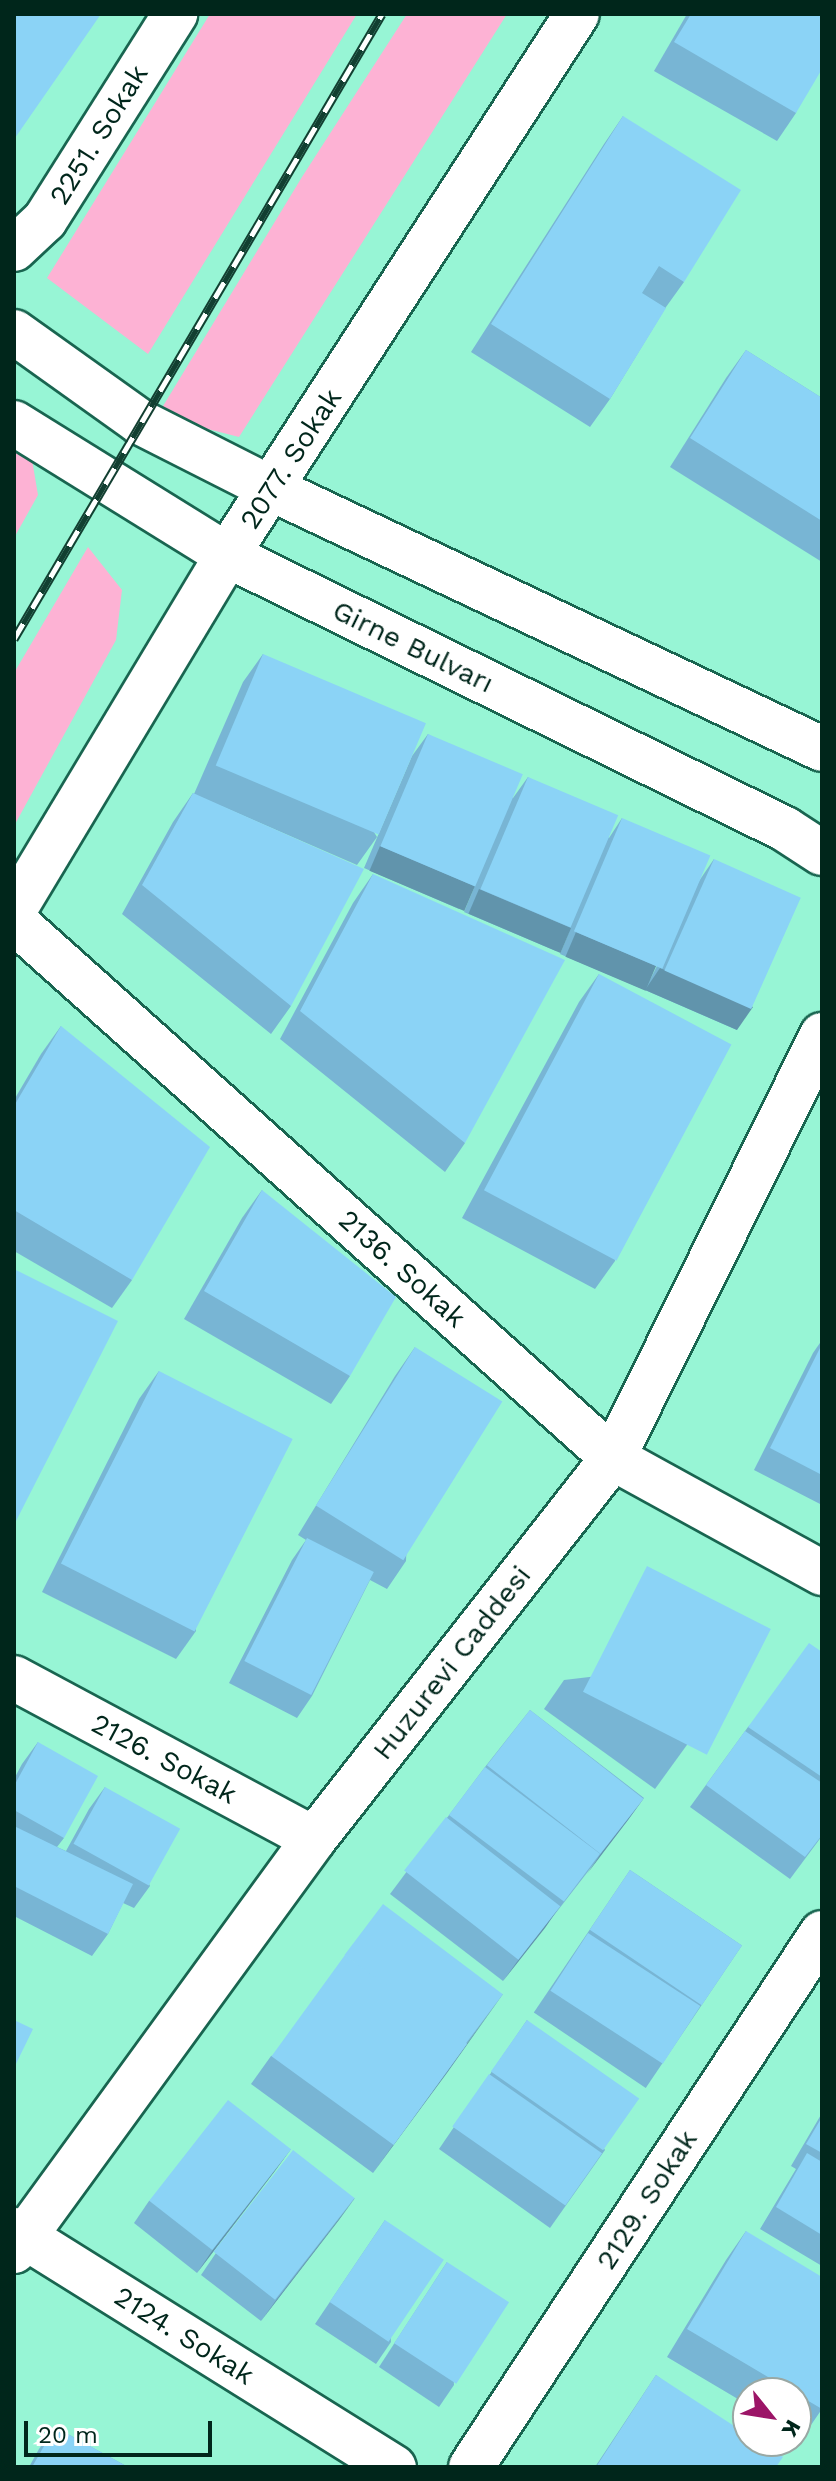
<!DOCTYPE html>
<html>
<head>
<meta charset="utf-8">
<style>
  body { margin:0 }
  #map { position:relative; width:836px; height:2481px; overflow:hidden; background:#97f5d5; font-family:"Work Sans",sans-serif }
  div>[style] { position:absolute }
  [style*='--x'] { left:calc(var(--x)*1px); top:calc(var(--y)*1px); width:calc(var(--w)*1px); rotate:calc(var(--a)*1deg) }
  .green>* { inset:0; background:#fdb2d4 }
  .roads { filter:drop-shadow(2px 0 #196550) drop-shadow(-2px 0 #196550) drop-shadow(0 2px #196550) drop-shadow(0 -2px #196550) }
  .minor>* { height:44px; margin:-22px; padding:0 22px; transform-origin:22px; border-radius:22px; background:#fff }
  .major>* { height:44px; margin:-22px; padding:0 22px; transform-origin:22px; border-radius:22px; background:#fff }
  .rail>* { height:9px; margin-top:-4.5px; transform-origin:0; background:repeating-linear-gradient(90deg,#fff 0 18px,#123f31 0 36px); box-sizing:border-box; border-block:2px solid #123f31 }
  .wall>* { inset:0; background:#78b5d4; transform-origin:0 0 }
  .shaded-wall>* { inset:0; background:#6194ac; transform-origin:0 0 }
  .building>* { inset:0; background:#8bd3f6; transform-origin:0 0 }
  span { translate:-50% -50%; white-space:nowrap; text-align:center; line-height:1.15; -webkit-text-stroke:6px #fff; paint-order:stroke }
  .street-label { font-size:28px; color:#00261b }
  .frame { position:absolute; inset:0; border:16px solid #00261b; pointer-events:none }
  .north { position:absolute; left:732px; top:2377px; width:80px; height:80px; box-sizing:border-box; background:#fff; border:2px solid #99a8a4; border-radius:50%; rotate:120deg; font-size:22px; font-weight:700; line-height:32px; text-align:center; color:#00261b }
  .north::after { content:''; display:block; margin:auto; width:28px; height:36px; background:#9c1567; clip-path:polygon(50% 0,100% 100%,50% 72%,0 100%) }
  .scale { position:absolute; left:24px; top:2421px; width:188px; height:36px; box-sizing:border-box; border:4px solid #00261b; border-top:0; padding-left:10px; font-size:24px; line-height:28px; white-space:nowrap; color:#00261b; -webkit-text-stroke:6px #fff; paint-order:stroke }
</style>
</head>
<body>
<div id="map">
  <div class="green">
    <i style="clip-path:polygon(210px 14px,357px 14px,148px 354px,47px 278px)"></i>
    <i style="clip-path:polygon(407px 14px,507px 14px,239px 437px,157px 416px,302px 177px)"></i>
    <i style="clip-path:polygon(14px 437px,30px 448px,38px 495px,14px 538px)"></i>
    <i style="clip-path:polygon(88px 547px,122px 590px,116px 640px,14px 826px,14px 673px)"></i>
  </div>
  <div class="roads">
    <div class="minor">
      <i style="--x:14;--y:249;--w:42;--a:-43.1"></i>
      <i style="--x:45;--y:220;--w:244;--a:-57.7"></i>
      <i style="--x:14;--y:910;--w:414;--a:-59"></i>
      <i style="--x:227;--y:555;--w:644;--a:-57.1"></i>
      <i style="--x:14;--y:921;--w:804;--a:41.88"></i>
      <i style="--x:613;--y:1458;--w:239;--a:28.8"></i>
      <i style="--x:14;--y:1678;--w:340;--a:28.2"></i>
      <i style="--x:14;--y:2230;--w:448;--a:32"></i>
      <i style="--x:14;--y:2251;--w:510;--a:-53.94"></i>
      <i style="--x:314;--y:1839;--w:484;--a:-51.9"></i>
      <i style="--x:613;--y:1458;--w:472;--a:-63.7"></i>
      <i style="--x:471;--y:2467;--w:639;--a:-56.68"></i>
    </div>
    <div class="major">
      <i style="--x:14;--y:332;--w:155;--a:35.5"></i>
      <i style="--x:140;--y:422;--w:148;--a:26.9"></i>
      <i style="--x:272;--y:489;--w:608;--a:25.3"></i>
      <i style="--x:14;--y:423;--w:251;--a:31.8"></i>
      <i style="--x:227;--y:555;--w:622;--a:26.15"></i>
      <i style="--x:785;--y:829;--w:44;--a:33"></i>
    </div>
  </div>
  <div class="rail">
    <i style="--x:14;--y:639;--w:725;--a:-59.51"></i>
  </div>
  <div class="wall">
    <i style="clip-path:polygon(687px 14px,822px 14px,796px 113px,777px 141px,654px 71px)"></i>
    <i style="clip-path:polygon(623px 116px,684px 282px,666px 307px,610px 399px,590px 427px,471px 352px,604px 144px)"></i>
    <i style="clip-path:polygon(746px 350px,822px 398px,822px 562px,670px 467px,726px 378px)"></i>
    <i style="clip-path:polygon(263px 654px,377px 837px,357px 865px,221px 806px,291px 1006px,271px 1034px,122px 914px,173px 822px,193px 793px,194px 794px,243px 682px)"></i>
    <i style="clip-path:polygon(428px 734px,513px 798px,528px 777px,609px 838px,622px 818px,656px 966px,640px 988px,560px 954px,569px 932px,556px 951px,464px 912px,474px 888px,459px 909px,364px 868px,412px 756px)"></i>
    <i style="clip-path:polygon(714px 859px,737px 1030px,645px 990px,699px 881px)"></i>
    <i style="clip-path:polygon(373px 874px,465px 1143px,445px 1172px,280px 1039px,353px 903px)"></i>
    <i style="clip-path:polygon(599px 974px,615px 1261px,595px 1289px,462px 1218px,579px 1002px)"></i>
    <i style="clip-path:polygon(61px 1026px,132px 1280px,112px 1308px,14px 1251px,14px 1100px,41px 1054px)"></i>
    <i style="clip-path:polygon(262px 1190px,350px 1376px,331px 1404px,184px 1319px,242px 1218px)"></i>
    <i style="clip-path:polygon(822px 1340px,822px 1505px,754px 1470px,813px 1353px)"></i>
    <i style="clip-path:polygon(415px 1347px,406px 1561px,387px 1589px,370px 1580px,312px 1696px,297px 1718px,229px 1683px,292px 1560px,306px 1540px,298px 1535px,395px 1376px)"></i>
    <i style="clip-path:polygon(159px 1371px,196px 1631px,176px 1659px,42px 1592px,139px 1399px)"></i>
    <i style="clip-path:polygon(822px 1652px,822px 1836px,790px 1879px,690px 1807px,748px 1727px)"></i>
    <i style="clip-path:polygon(750px 1658px,655px 1789px,544px 1709px,564px 1680px)"></i>
    <i style="clip-path:polygon(530px 1710px,644px 1798px,628px 1820px,503px 1981px,390px 1894px,485px 1767px)"></i>
    <i style="clip-path:polygon(38px 1742px,64px 1838px,57px 1847px,66px 1851px,89px 1809px,105px 1787px,150px 1886px,134px 1908px,123px 1903px,108px 1934px,92px 1956px,14px 1916px,14px 1779px,22px 1764px)"></i>
    <i style="left:630px;top:1870px;width:135px;height:172px;rotate:34deg"></i>
    <i style="clip-path:polygon(503px 1994px,373px 2173px,251px 2084px,271px 2056px)"></i>
    <i style="clip-path:polygon(527px 2020px,605px 2150px,550px 2228px,439px 2149px)"></i>
    <i style="clip-path:polygon(822px 2113px,822px 2266px,760px 2229px,796px 2169px,791px 2166px)"></i>
    <i style="clip-path:polygon(291px 2149px,197px 2273px,134px 2223px,149px 2201px)"></i>
    <i style="clip-path:polygon(355px 2198px,261px 2321px,201px 2275px,216px 2253px)"></i>
    <i style="clip-path:polygon(385px 2220px,391px 2342px,376px 2364px,315px 2324px)"></i>
    <i style="clip-path:polygon(746px 2231px,822px 2409px,802px 2438px,796px 2434px,796px 2393px,748px 2393px,748px 2405px,667px 2357px,726px 2260px)"></i>
    <i style="clip-path:polygon(447px 2262px,454px 2385px,439px 2407px,379px 2367px)"></i>
    <i style="clip-path:polygon(656px 2375px,776px 2467px,595px 2467px)"></i>
    <i style="clip-path:polygon(55px 2427px,128px 2467px,29px 2467px,39px 2449px)"></i>
  </div>
  <div class="shaded-wall">
    <i style="left:380px;top:846px;width:103px;height:27px;rotate:23deg"></i>
    <i style="left:479px;top:889px;width:100px;height:27px;rotate:23deg"></i>
    <i style="left:576px;top:932px;width:87px;height:27px;rotate:23deg"></i>
    <i style="clip-path:polygon(660px 968px,753px 1007px,737px 1030px,645px 990px)"></i>
    <i style="clip-path:polygon(644px 1798px,628px 1820px,587px 1874px,602px 1852px)"></i>
    <i style="clip-path:polygon(560px 1906px,545px 1928px,503px 1981px,519px 1959px)"></i>
    <i style="clip-path:polygon(503px 1994px,447px 2073px,373px 2173px,393px 2145px)"></i>
    <i style="clip-path:polygon(291px 2149px,275px 2171px,197px 2273px,212px 2251px)"></i>
    <i style="clip-path:polygon(355px 2198px,339px 2220px,261px 2321px,277px 2299px)"></i>
  </div>
  <div class="building">
    <i style="clip-path:polygon(14px 14px,101px 14px,15px 138px,14px 137px)"></i>
    <i style="clip-path:polygon(691px 14px,822px 14px,822px 69px,796px 113px,674px 42px)"></i>
    <i style="clip-path:polygon(623px 116px,741px 190px,684px 282px,659px 266px,642px 293px,666px 308px,610px 399px,491px 324px)"></i>
    <i style="clip-path:polygon(746px 350px,822px 398px,822px 521px,690px 438px)"></i>
    <i style="left:263px;top:654px;width:177px;height:121px;rotate:23deg"></i>
    <i style="left:428px;top:734px;width:103px;height:122px;rotate:23deg"></i>
    <i style="left:528px;top:777px;width:98px;height:122px;rotate:23deg"></i>
    <i style="clip-path:polygon(193px 793px,364px 869px,291px 1006px,142px 885px)"></i>
    <i style="left:622px;top:818px;width:96px;height:123px;rotate:23deg"></i>
    <i style="left:714px;top:859px;width:95px;height:122px;rotate:24deg"></i>
    <i style="clip-path:polygon(373px 874px,565px 960px,465px 1143px,300px 1011px)"></i>
    <i style="left:599px;top:974px;width:150px;height:245px;rotate:28deg"></i>
    <i style="clip-path:polygon(61px 1026px,210px 1147px,132px 1280px,14px 1210px,14px 1106px)"></i>
    <i style="clip-path:polygon(262px 1190px,396px 1297px,350px 1376px,204px 1291px)"></i>
    <i style="clip-path:polygon(14px 1269px,118px 1321px,14px 1525px)"></i>
    <i style="clip-path:polygon(822px 1344px,822px 1475px,770px 1448px)"></i>
    <i style="left:415px;top:1347px;width:103px;height:187px;rotate:32deg"></i>
    <i style="left:159px;top:1371px;width:150px;height:216px;rotate:27deg"></i>
    <i style="left:307px;top:1538px;width:75px;height:138px;rotate:27deg"></i>
    <i style="left:647px;top:1566px;width:139px;height:141px;rotate:27deg"></i>
    <i style="clip-path:polygon(809px 1643px,822px 1652px,822px 1777px,748px 1727px)"></i>
    <i style="left:530px;top:1710px;width:144px;height:70px;rotate:38deg"></i>
    <i style="clip-path:polygon(745px 1731px,822px 1783px,822px 1835px,805px 1857px,706px 1785px)"></i>
    <i style="clip-path:polygon(38px 1742px,98px 1776px,64px 1838px,14px 1810px,14px 1786px)"></i>
    <i style="left:485px;top:1767px;width:144px;height:60px;rotate:37deg"></i>
    <i style="left:105px;top:1787px;width:86px;height:65px;rotate:29deg"></i>
    <i style="left:446px;top:1817px;width:145px;height:68px;rotate:38deg"></i>
    <i style="clip-path:polygon(14px 1826px,133px 1884px,108px 1934px,14px 1886px)"></i>
    <i style="left:630px;top:1870px;width:135px;height:72px;rotate:34deg"></i>
    <i style="left:383px;top:1904px;width:150px;height:64px;rotate:37deg"></i>
    <i style="left:588px;top:1933px;width:134px;height:69px;rotate:33deg"></i>
    <i style="left:345px;top:1955px;width:151px;height:125px;rotate:36deg"></i>
    <i style="clip-path:polygon(14px 2020px,33px 2029px,14px 2068px)"></i>
    <i style="left:527px;top:2020px;width:137px;height:63px;rotate:35deg"></i>
    <i style="left:489px;top:2074px;width:138px;height:64px;rotate:35deg"></i>
    <i style="left:228px;top:2100px;width:80px;height:128px;rotate:38deg"></i>
    <i style="clip-path:polygon(822px 2117px,822px 2153px,806px 2144px)"></i>
    <i style="left:293px;top:2150px;width:78px;height:129px;rotate:38deg"></i>
    <i style="clip-path:polygon(807px 2153px,822px 2162px,822px 2235px,776px 2207px)"></i>
    <i style="left:385px;top:2220px;width:71px;height:99px;rotate:34deg"></i>
    <i style="clip-path:polygon(746px 2231px,822px 2277px,822px 2409px,687px 2329px)"></i>
    <i style="left:447px;top:2262px;width:74px;height:97px;rotate:33deg"></i>
    <i style="clip-path:polygon(656px 2375px,748px 2435px,748px 2441px,758px 2441px,783px 2457px,776px 2467px,596px 2467px)"></i>
    <i style="clip-path:polygon(55px 2427px,128px 2467px,32px 2467px)"></i>
  </div>
  <div class="street-label">
    <span style="left:99px;top:135px;rotate:-58deg">2251. Sokak</span>
    <span style="left:291px;top:459px;rotate:-57deg">2077. Sokak</span>
    <span style="left:413px;top:647px;rotate:26deg">Girne Bulvarı</span>
    <span style="left:402px;top:1269px;rotate:42deg">2136. Sokak</span>
    <span style="left:452px;top:1663px;rotate:-52deg">Huzurevi Caddesi</span>
    <span style="left:164px;top:1759px;rotate:28deg">2126. Sokak</span>
    <span style="left:647px;top:2200px;rotate:-57deg">2129. Sokak</span>
    <span style="left:184px;top:2336px;rotate:32deg">2124. Sokak</span>
  </div>
  <div class="frame"></div>
  <div class="north">K</div>
  <div class="scale">20 m</div>
</div>
</body>
</html>
